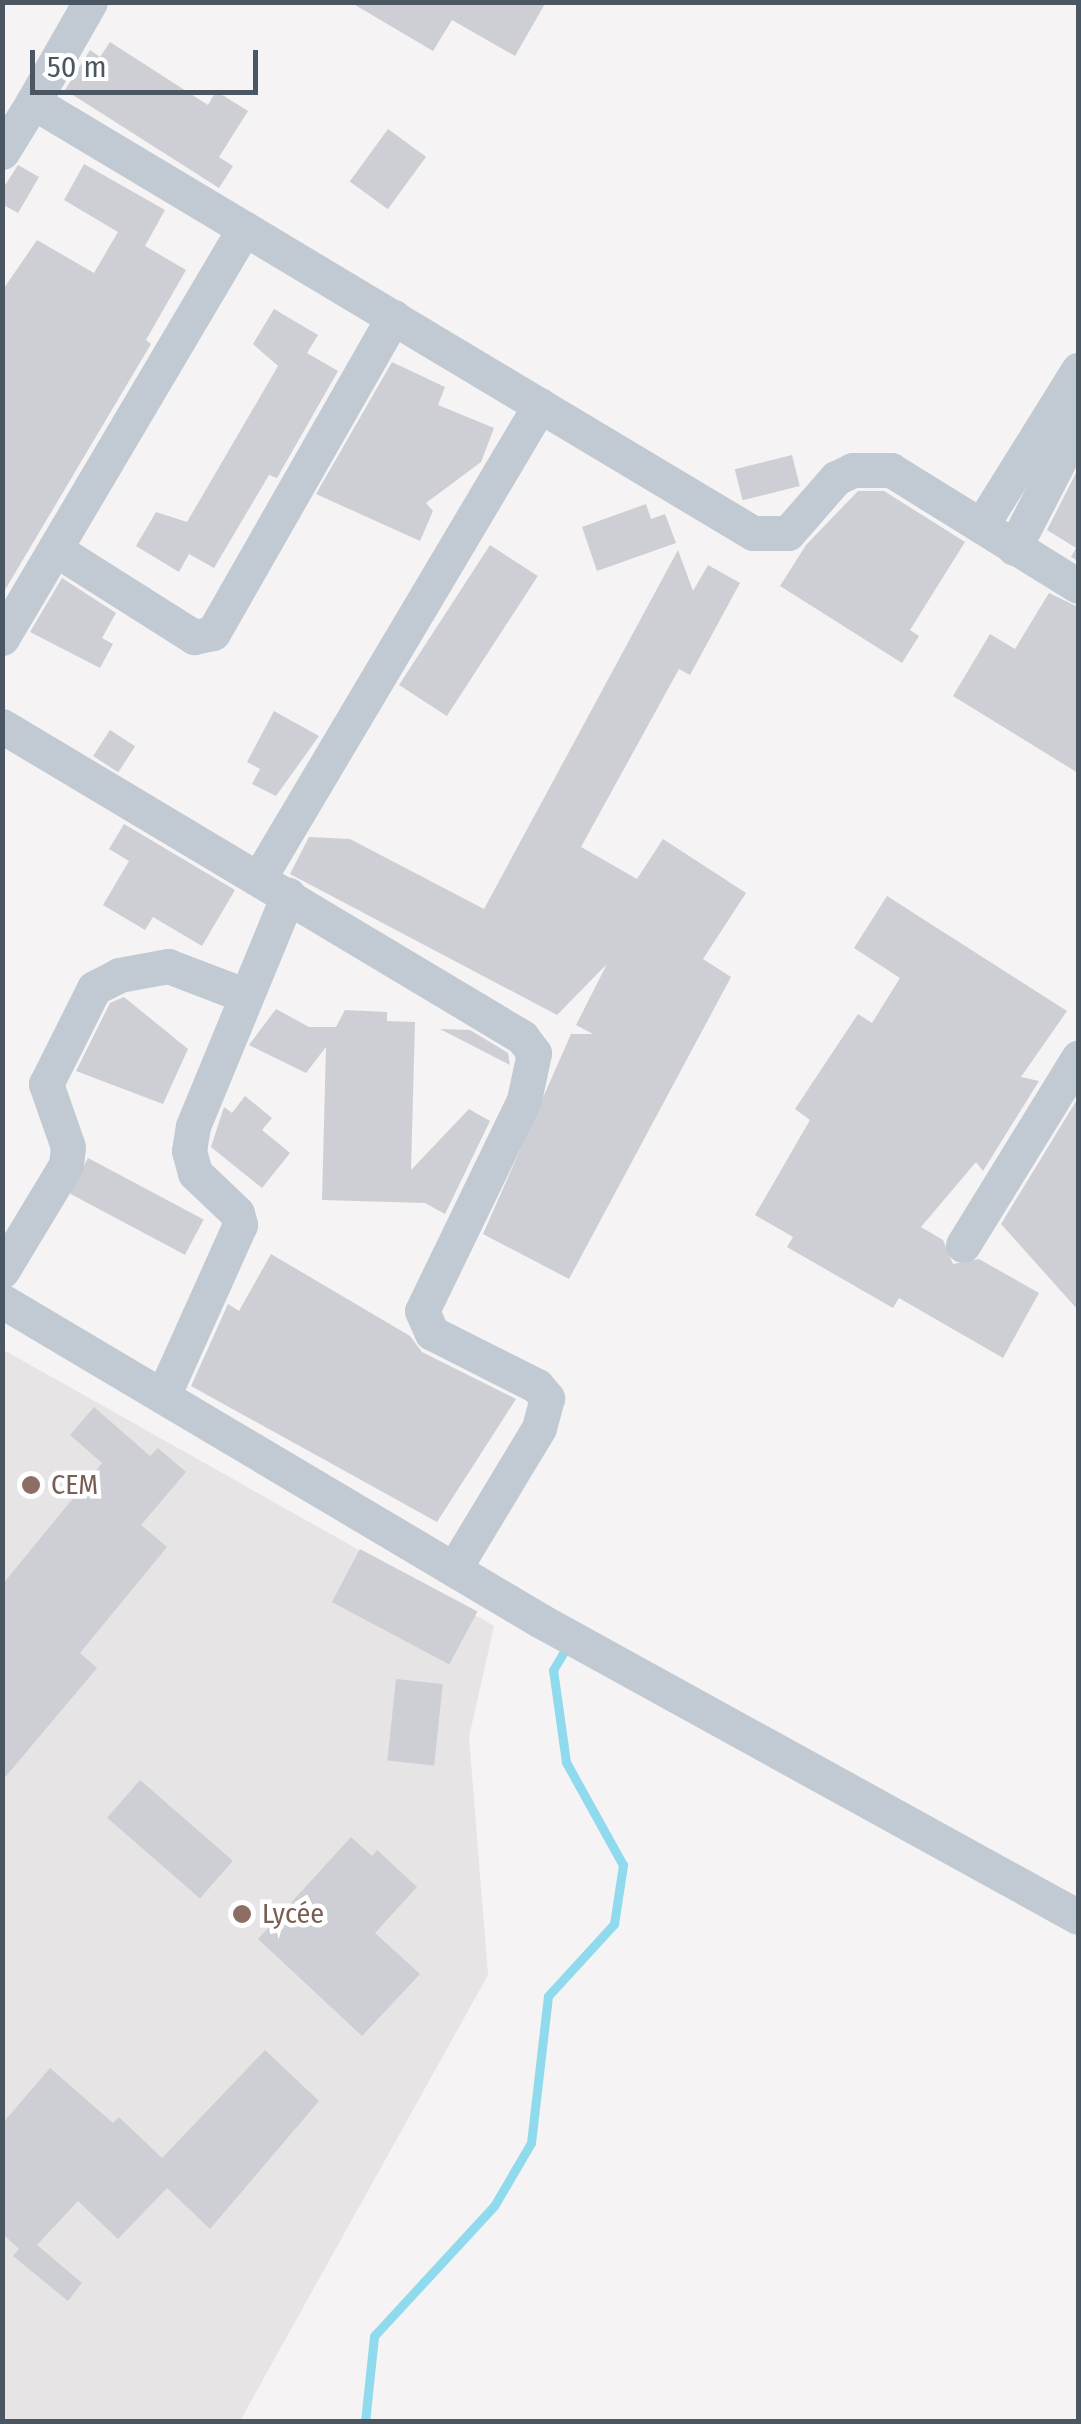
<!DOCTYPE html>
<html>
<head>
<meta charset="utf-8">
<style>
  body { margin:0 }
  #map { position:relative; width:1081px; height:2424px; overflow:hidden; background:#f5f3f3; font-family:"Fira Sans Condensed",sans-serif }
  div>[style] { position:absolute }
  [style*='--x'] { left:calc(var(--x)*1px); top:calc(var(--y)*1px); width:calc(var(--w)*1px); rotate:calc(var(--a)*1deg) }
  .education>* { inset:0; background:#e6e4e5 }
  .stream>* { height:9px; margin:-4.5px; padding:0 4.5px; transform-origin:4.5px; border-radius:4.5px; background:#90daee }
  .building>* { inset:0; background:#cdcfd5; transform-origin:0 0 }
  .minor>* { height:35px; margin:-17.5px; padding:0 17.5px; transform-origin:17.5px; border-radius:17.5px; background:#c1cad2 }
  .dots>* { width:28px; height:28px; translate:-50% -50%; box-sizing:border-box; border:5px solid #fff; border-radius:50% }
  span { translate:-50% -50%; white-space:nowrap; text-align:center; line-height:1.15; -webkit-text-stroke:9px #fff; paint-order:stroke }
  .education-label { font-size:28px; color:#785e54 }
  .left { translate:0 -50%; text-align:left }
  .frame { position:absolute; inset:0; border:5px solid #4a5661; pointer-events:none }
  .scale { position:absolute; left:30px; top:50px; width:228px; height:45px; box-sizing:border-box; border:5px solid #4a5661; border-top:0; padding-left:12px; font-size:30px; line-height:35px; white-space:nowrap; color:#4a5661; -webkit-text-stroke:8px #fff; paint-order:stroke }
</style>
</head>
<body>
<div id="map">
  <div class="education">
    <i style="clip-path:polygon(2px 1349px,494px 1626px,469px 1737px,488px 1975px,240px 2421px,3px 2421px)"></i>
  </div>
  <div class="stream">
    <i style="--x:365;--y:2422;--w:86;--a:-84"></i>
    <i style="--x:374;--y:2336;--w:177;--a:-47.3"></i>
    <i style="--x:494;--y:2206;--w:73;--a:-59.6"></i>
    <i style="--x:531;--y:2143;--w:148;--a:-83.4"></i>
    <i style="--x:548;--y:1996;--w:98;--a:-47.5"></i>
    <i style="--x:614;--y:1924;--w:60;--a:-81.3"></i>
    <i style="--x:623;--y:1865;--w:118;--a:-119"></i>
    <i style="--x:566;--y:1762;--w:93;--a:-98"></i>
    <i style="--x:553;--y:1670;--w:21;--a:-59"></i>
  </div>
  <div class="building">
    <i style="clip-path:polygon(350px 2px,546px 2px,515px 56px,452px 20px,433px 51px)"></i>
    <i style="clip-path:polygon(110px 42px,208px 105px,216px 91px,248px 111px,219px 157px,233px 166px,219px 188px,65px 90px,90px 50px,100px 57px)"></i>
    <i style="left:388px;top:129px;width:47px;height:65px;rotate:36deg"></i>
    <i style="clip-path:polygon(84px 164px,165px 210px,145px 246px,186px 270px,146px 340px,151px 344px,2px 595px,2px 291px,37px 240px,94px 273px,118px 232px,64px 200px)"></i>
    <i style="clip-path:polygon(18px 165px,39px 177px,18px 213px,2px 204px,2px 190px)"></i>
    <i style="clip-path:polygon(274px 309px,318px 335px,307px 353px,338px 371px,277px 478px,269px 475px,214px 568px,189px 554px,179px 572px,136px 546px,156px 512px,187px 522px,278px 366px,253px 344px)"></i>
    <i style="clip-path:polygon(392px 362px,445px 387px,438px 405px,494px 428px,481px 462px,426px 503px,433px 511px,420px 541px,316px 494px)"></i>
    <i style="left:792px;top:455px;width:32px;height:59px;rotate:76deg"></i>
    <i style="clip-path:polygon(1078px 469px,1078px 561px,1071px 557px,1076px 548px,1047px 530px)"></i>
    <i style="clip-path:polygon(858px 491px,884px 491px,965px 542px,910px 630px,919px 636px,902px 663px,780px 586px,806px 545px)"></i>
    <i style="clip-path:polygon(646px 504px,651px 519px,665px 514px,676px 543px,597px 571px,582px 527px)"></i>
    <i style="left:490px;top:545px;width:57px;height:167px;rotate:33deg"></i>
    <i style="clip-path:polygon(678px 550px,693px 591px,708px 565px,740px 583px,690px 675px,679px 669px,581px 847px,637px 879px,663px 839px,746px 893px,703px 959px,731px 977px,569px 1279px,483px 1234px,571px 1034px,593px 1034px,576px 1025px,607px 964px,557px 1015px,290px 874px,309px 837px,350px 839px,484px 909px)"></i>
    <i style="clip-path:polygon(62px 578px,116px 613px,102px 638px,113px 644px,100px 668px,30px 632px)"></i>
    <i style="clip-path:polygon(1049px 593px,1078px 607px,1078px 773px,953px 696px,990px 634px,1015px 649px)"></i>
    <i style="clip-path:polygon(274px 711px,319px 736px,276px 796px,252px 784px,260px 769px,247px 762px)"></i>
    <i style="left:110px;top:730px;width:30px;height:31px;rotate:33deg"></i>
    <i style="clip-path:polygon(124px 824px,235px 890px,202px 946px,153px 917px,145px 930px,103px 905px,129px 861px,109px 849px)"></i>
    <i style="clip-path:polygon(887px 896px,1067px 1011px,1021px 1077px,1039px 1081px,983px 1171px,976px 1162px,921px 1227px,943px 1240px,953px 1264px,979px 1259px,1039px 1293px,1003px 1358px,899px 1298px,893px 1308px,787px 1247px,793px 1237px,755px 1215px,810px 1120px,795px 1109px,858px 1014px,872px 1023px,900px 978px,854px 948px)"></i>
    <i style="clip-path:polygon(124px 997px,188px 1049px,163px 1104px,76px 1071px,110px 1003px)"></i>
    <i style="clip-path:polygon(276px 1009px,309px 1027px,336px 1027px,345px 1010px,387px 1012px,387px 1021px,415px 1022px,411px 1170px,469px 1109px,490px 1121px,445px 1214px,425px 1203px,322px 1200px,326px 1047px,306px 1073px,249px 1045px)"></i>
    <i style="clip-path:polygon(440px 1029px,470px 1030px,508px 1053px,510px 1065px)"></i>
    <i style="clip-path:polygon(245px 1096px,272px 1118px,262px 1130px,290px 1153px,262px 1188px,211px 1147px,224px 1107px,232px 1113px)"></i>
    <i style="clip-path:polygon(1078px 1098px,1078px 1310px,1001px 1224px)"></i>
    <i style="left:88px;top:1158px;width:131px;height:40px;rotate:28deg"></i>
    <i style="clip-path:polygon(271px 1254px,410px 1336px,422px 1352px,516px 1399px,437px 1522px,191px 1386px,228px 1304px,239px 1311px)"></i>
    <i style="clip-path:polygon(94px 1407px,150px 1456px,158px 1448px,186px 1472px,141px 1525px,167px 1547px,80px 1653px,97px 1668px,2px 1781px,2px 1585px,102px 1463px,70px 1435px)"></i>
    <i style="left:360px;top:1549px;width:133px;height:60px;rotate:28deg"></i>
    <i style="left:396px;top:1679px;width:47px;height:82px;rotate:6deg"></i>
    <i style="left:140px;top:1780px;width:123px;height:50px;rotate:41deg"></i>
    <i style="clip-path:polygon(351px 1837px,372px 1856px,377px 1850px,417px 1887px,375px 1933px,420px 1974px,362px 2036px,258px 1939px)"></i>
    <i style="clip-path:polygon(265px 2050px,319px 2101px,210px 2229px,167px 2188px,118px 2239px,78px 2201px,37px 2245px,82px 2283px,68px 2301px,13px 2256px,19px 2249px,2px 2233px,2px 2124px,50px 2068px,113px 2123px,119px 2117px,162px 2158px)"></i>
  </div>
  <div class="minor">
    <i style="--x:33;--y:102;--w:115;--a:-60.3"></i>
    <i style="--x:2;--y:152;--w:59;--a:-58.2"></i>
    <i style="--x:33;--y:102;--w:839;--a:30.91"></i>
    <i style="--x:753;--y:533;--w:35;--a:0"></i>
    <i style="--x:788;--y:533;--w:73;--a:-48.9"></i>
    <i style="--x:836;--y:478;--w:19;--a:-25"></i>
    <i style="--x:853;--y:470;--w:38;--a:0"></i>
    <i style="--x:891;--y:470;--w:220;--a:31.8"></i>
    <i style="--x:981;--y:526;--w:184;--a:-58.1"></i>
    <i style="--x:1014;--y:548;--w:140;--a:-62.7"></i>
    <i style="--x:55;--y:549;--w:165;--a:32.3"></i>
    <i style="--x:194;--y:637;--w:19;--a:-12"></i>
    <i style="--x:213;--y:633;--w:364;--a:-60.3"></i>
    <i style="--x:2;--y:638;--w:476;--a:-59.4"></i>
    <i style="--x:2;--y:726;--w:606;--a:30.88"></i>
    <i style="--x:522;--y:1037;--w:20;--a:53"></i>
    <i style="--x:534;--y:1053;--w:48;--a:102"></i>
    <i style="--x:524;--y:1100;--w:234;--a:115.8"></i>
    <i style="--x:422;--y:1311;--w:24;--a:66"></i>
    <i style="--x:432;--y:1333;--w:118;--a:26.8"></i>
    <i style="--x:537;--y:1386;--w:16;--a:50"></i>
    <i style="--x:547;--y:1398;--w:31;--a:105"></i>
    <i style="--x:539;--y:1428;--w:165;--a:121.1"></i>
    <i style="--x:259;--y:878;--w:550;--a:-59.29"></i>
    <i style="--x:963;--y:1245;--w:220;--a:-58.4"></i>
    <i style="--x:2;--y:1271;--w:124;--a:-58.9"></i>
    <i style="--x:66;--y:1165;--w:18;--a:-84"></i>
    <i style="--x:68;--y:1147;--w:67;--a:-109.2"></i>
    <i style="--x:46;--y:1084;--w:107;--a:-63.4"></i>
    <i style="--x:94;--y:988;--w:28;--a:-27"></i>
    <i style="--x:119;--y:975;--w:50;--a:-10.4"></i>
    <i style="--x:168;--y:966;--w:81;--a:20.9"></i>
    <i style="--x:2;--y:1301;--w:627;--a:30.7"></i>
    <i style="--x:541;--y:1621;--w:613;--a:28.86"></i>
    <i style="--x:163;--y:1396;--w:188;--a:-65.8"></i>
    <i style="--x:240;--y:1225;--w:12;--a:-104"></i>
    <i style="--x:237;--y:1213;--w:58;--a:-136.4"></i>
    <i style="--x:195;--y:1173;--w:23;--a:-105"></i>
    <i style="--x:189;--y:1151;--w:25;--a:-81"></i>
    <i style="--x:193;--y:1126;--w:250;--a:-67.6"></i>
  </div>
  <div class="dots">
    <i style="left:31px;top:1485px;background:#8d6e63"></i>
    <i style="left:242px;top:1914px;background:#8d6e63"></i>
  </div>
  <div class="education-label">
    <span class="left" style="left:51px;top:1485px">CEM</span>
    <span class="left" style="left:262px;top:1914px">Lycée</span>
  </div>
  <div class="frame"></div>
  <div class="scale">50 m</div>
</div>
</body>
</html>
